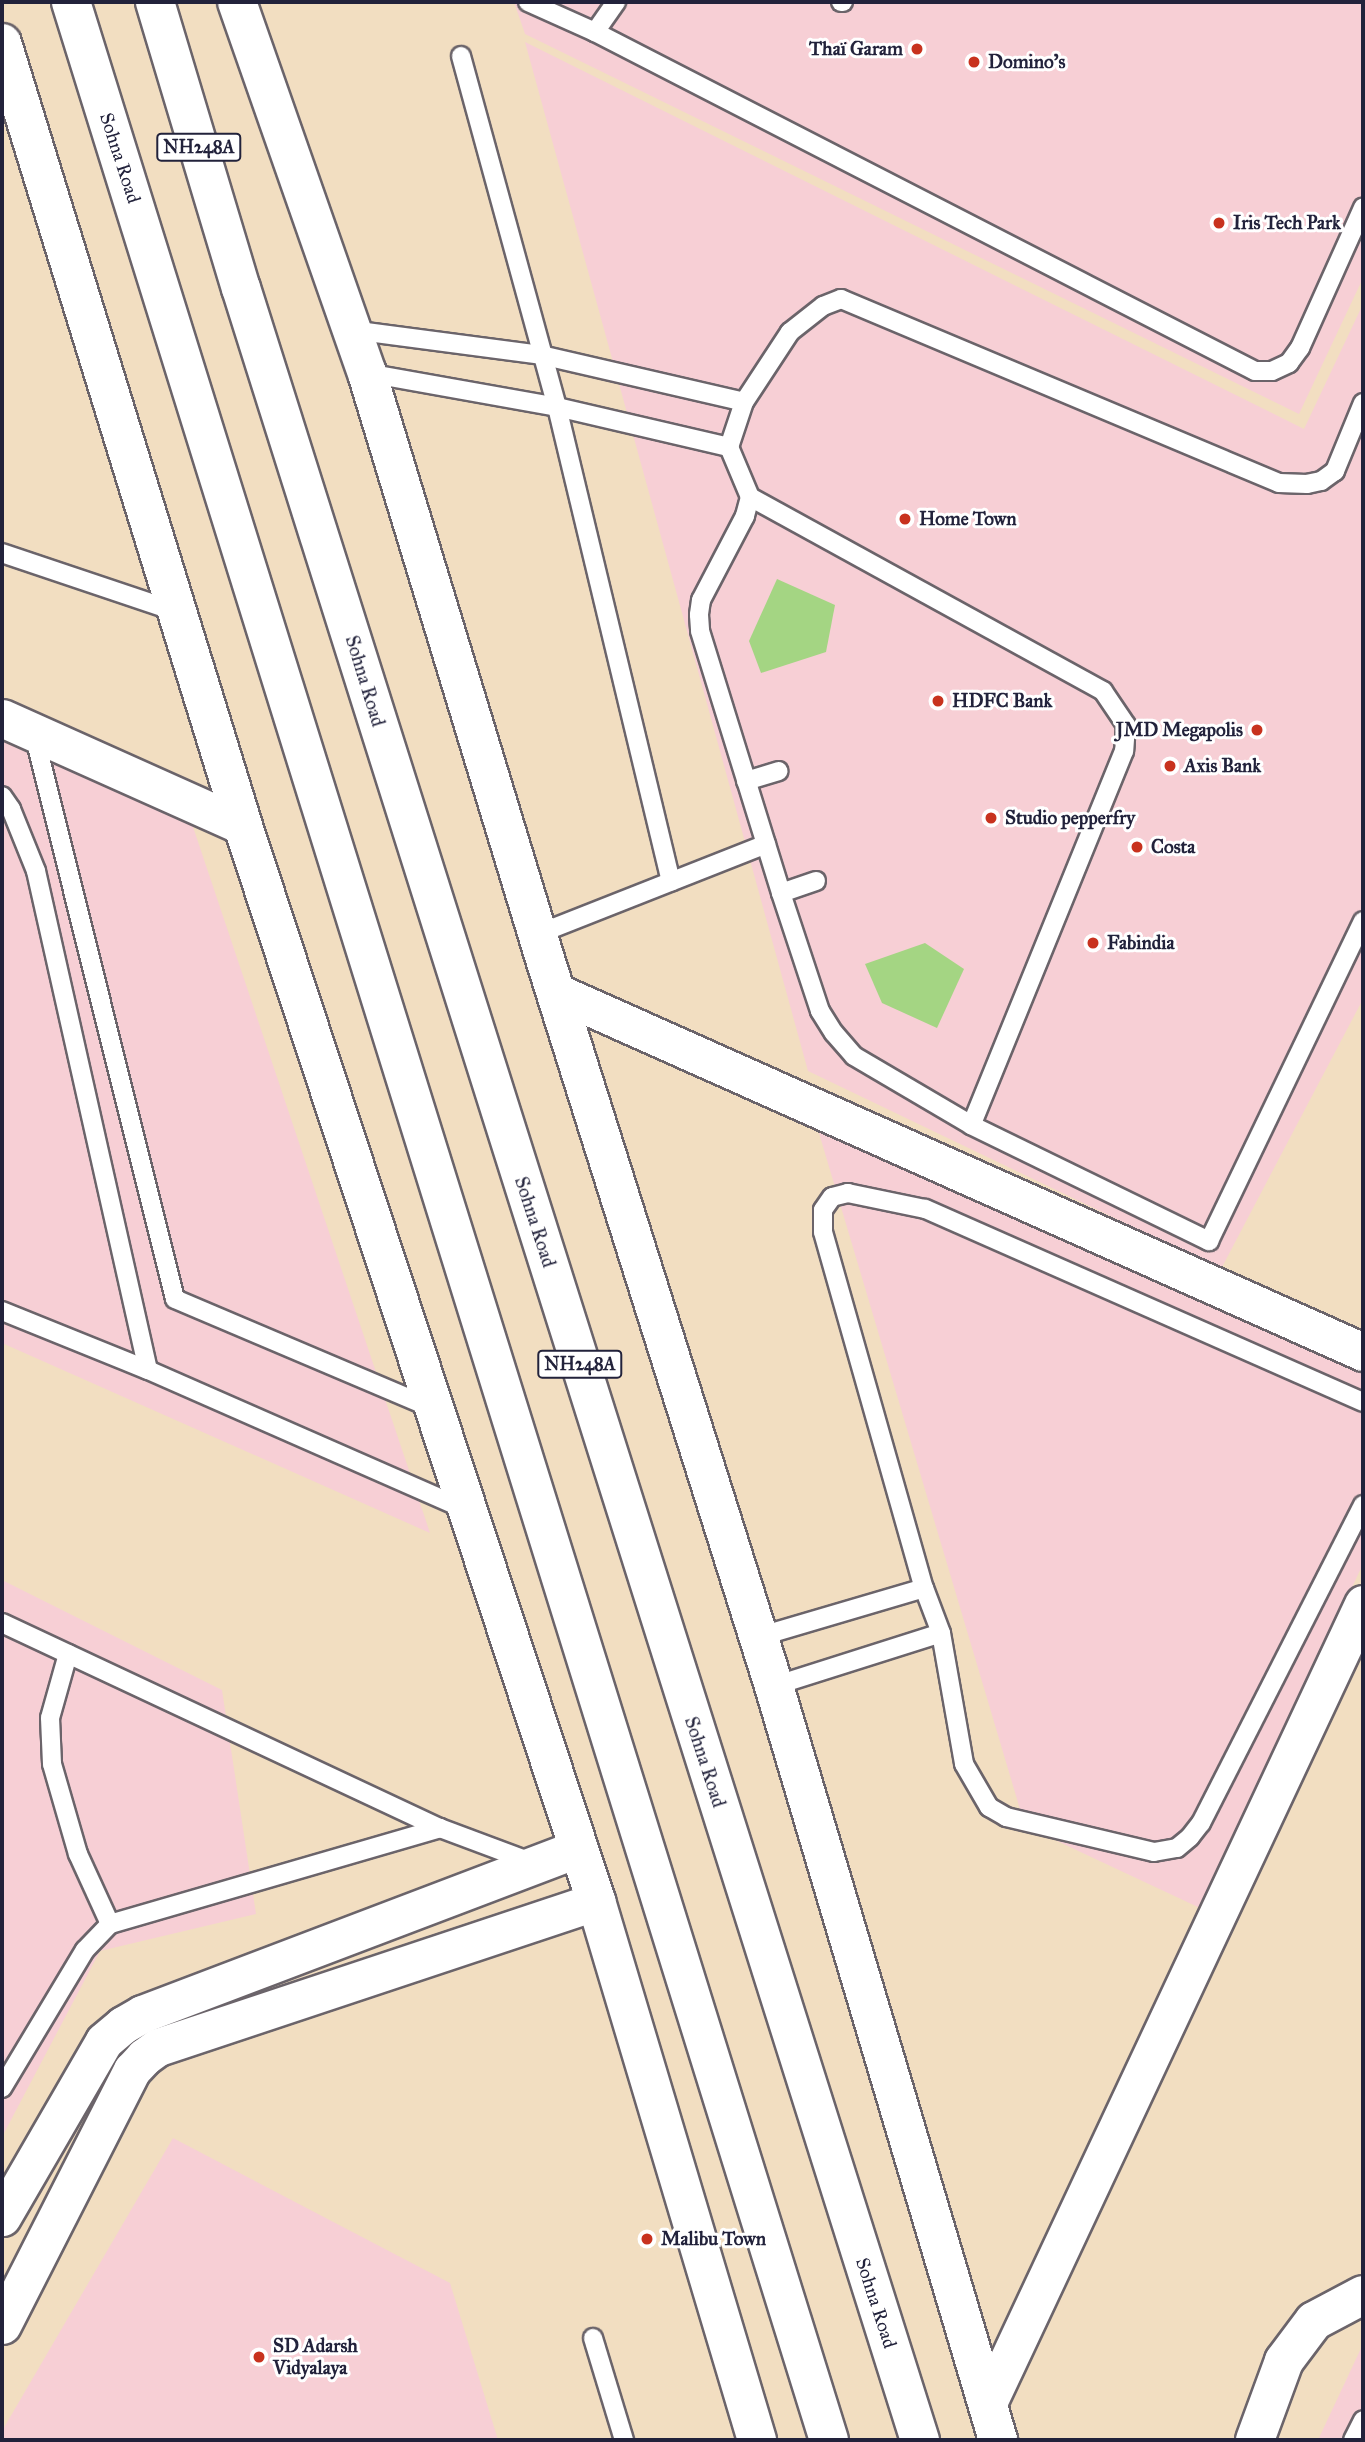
<!DOCTYPE html>
<html>
<head>
<meta charset="utf-8">
<style>
  body { margin:0 }
  #map { position:relative; width:1365px; height:2442px; overflow:hidden; background:#f2dec1; font-family:"IM FELL Great Primer",serif }
  div>[style] { position:absolute }
  [style*='--x'] { left:calc(var(--x)*1px); top:calc(var(--y)*1px); width:calc(var(--w)*1px); rotate:calc(var(--a)*1deg) }
  .built>* { inset:0; background:#f7cfd5 }
  .green>* { inset:0; background:#a4d583 }
  .roads { filter:drop-shadow(2px 0 #6b646a) drop-shadow(-2px 0 #6b646a) drop-shadow(0 2px #6b646a) drop-shadow(0 -2px #6b646a) }
  .service>* { height:18px; margin:-9px; padding:0 9px; transform-origin:9px; border-radius:9px; background:#fff }
  .minor>* { height:37px; margin:-18.5px; padding:0 18.5px; transform-origin:18.5px; border-radius:18.5px; background:#fff }
  .tertiary>* { height:38px; margin:-19px; padding:0 19px; transform-origin:19px; border-radius:19px; background:#fff }
  .secondary>* { height:38px; margin:-19px; padding:0 19px; transform-origin:19px; border-radius:19px; background:#fff }
  .trunk>* { height:38px; margin:-19px; padding:0 19px; transform-origin:19px; border-radius:19px; background:#fff }
  .dots>* { width:19px; height:19px; translate:-50% -50%; box-sizing:border-box; border:4px solid #fff; border-radius:50% }
  span { translate:-50% -50%; white-space:nowrap; text-align:center; line-height:1.15; -webkit-text-stroke:6px #fff; paint-order:stroke }
  .shield-label span { padding:2px 5px; background:#fff; border:2px solid; border-radius:5px; -webkit-text-stroke-width:0 }
  .shield-label { font-size:18px; color:#22223b; font-weight:700 }
  .poi-label { font-size:19px; color:#22223b; font-weight:700 }
  .right { translate:-100% -50%; text-align:right }
  .left { translate:0 -50%; text-align:left }
  .street-label { font-size:19px; color:#22223b }
  .frame { position:absolute; inset:0; border:4px solid #22223b; pointer-events:none }
</style>
</head>
<body>
<div id="map">
  <div class="built">
    <i style="clip-path:polygon(514px 2px,1363px 2px,1363px 278px,1299px 414px,525px 34px)"></i>
    <i style="clip-path:polygon(525px 42px,1304px 429px,1363px 304px,1363px 999px,1221px 1269px,808px 1071px)"></i>
    <i style="clip-path:polygon(2px 723px,187px 809px,430px 1533px,2px 1343px)"></i>
    <i style="clip-path:polygon(805px 1086px,1363px 1358px,1363px 1564px,1200px 1908px,1025px 1826px)"></i>
    <i style="clip-path:polygon(2px 1580px,222px 1690px,256px 1914px,100px 1951px,2px 2137px)"></i>
    <i style="clip-path:polygon(173px 2138px,450px 2283px,498px 2440px,2px 2440px,2px 2431px)"></i>
    <i style="clip-path:polygon(1363px 2344px,1363px 2440px,1318px 2440px)"></i>
  </div>
  <div class="green">
    <i style="clip-path:polygon(777px 579px,835px 605px,826px 652px,761px 673px,749px 641px)"></i>
    <i style="clip-path:polygon(925px 943px,964px 969px,937px 1028px,882px 1003px,865px 964px)"></i>
  </div>
  <div class="roads">
    <div class="service">
      <i style="--x:528;--y:2;--w:73;--a:24.1"></i>
      <i style="--x:595;--y:32;--w:742;--a:27.19"></i>
      <i style="--x:1255;--y:371;--w:17;--a:0"></i>
      <i style="--x:1272;--y:371;--w:19;--a:-25"></i>
      <i style="--x:1289;--y:363;--w:19;--a:-54"></i>
      <i style="--x:1300;--y:348;--w:154;--a:-65.8"></i>
      <i style="--x:841;--y:2;--w:2;--a:0"></i>
      <i style="--x:595;--y:32;--w:37;--a:-55"></i>
      <i style="--x:461;--y:56;--w:364;--a:74.7"></i>
      <i style="--x:557;--y:407;--w:488;--a:76.5"></i>
      <i style="--x:352;--y:330;--w:191;--a:7.5"></i>
      <i style="--x:541;--y:355;--w:208;--a:13"></i>
      <i style="--x:367;--y:373;--w:193;--a:10.1"></i>
      <i style="--x:557;--y:407;--w:177;--a:13.1"></i>
      <i style="--x:1363;--y:403;--w:74;--a:112.4"></i>
      <i style="--x:1335;--y:471;--w:17;--a:144"></i>
      <i style="--x:1321;--y:481;--w:14;--a:168"></i>
      <i style="--x:1307;--y:484;--w:28;--a:-178"></i>
      <i style="--x:1279;--y:483;--w:475;--a:-157.2"></i>
      <i style="--x:841;--y:299;--w:19;--a:159"></i>
      <i style="--x:823;--y:306;--w:42;--a:141.8"></i>
      <i style="--x:790;--y:332;--w:84;--a:123.3"></i>
      <i style="--x:744;--y:402;--w:47;--a:108.4"></i>
      <i style="--x:729;--y:447;--w:54;--a:67.2"></i>
      <i style="--x:750;--y:497;--w:20;--a:105"></i>
      <i style="--x:745;--y:516;--w:95;--a:117.6"></i>
      <i style="--x:701;--y:600;--w:15;--a:98"></i>
      <i style="--x:699;--y:615;--w:16;--a:86"></i>
      <i style="--x:700;--y:631;--w:274;--a:72.8"></i>
      <i style="--x:781;--y:893;--w:124;--a:71.7"></i>
      <i style="--x:820;--y:1011;--w:26;--a:58"></i>
      <i style="--x:834;--y:1033;--w:30;--a:49"></i>
      <i style="--x:854;--y:1056;--w:136;--a:30.5"></i>
      <i style="--x:971;--y:1125;--w:265;--a:26"></i>
      <i style="--x:1209;--y:1241;--w:355;--a:-64.3"></i>
      <i style="--x:750;--y:497;--w:403;--a:28.8"></i>
      <i style="--x:1103;--y:691;--w:41;--a:55.9"></i>
      <i style="--x:1126;--y:725;--w:26;--a:94"></i>
      <i style="--x:1124;--y:751;--w:404;--a:112.2"></i>
      <i style="--x:2;--y:553;--w:185;--a:18.6"></i>
      <i style="--x:34;--y:734;--w:582;--a:75.99"></i>
      <i style="--x:175;--y:1299;--w:279;--a:23"></i>
      <i style="--x:746;--y:781;--w:34;--a:-17"></i>
      <i style="--x:2;--y:796;--w:16;--a:55"></i>
      <i style="--x:11;--y:809;--w:67;--a:68"></i>
      <i style="--x:36;--y:871;--w:511;--a:77.35"></i>
      <i style="--x:781;--y:893;--w:37;--a:-19"></i>
      <i style="--x:538;--y:934;--w:245;--a:-21.5"></i>
      <i style="--x:2;--y:1311;--w:157;--a:22"></i>
      <i style="--x:148;--y:1370;--w:346;--a:23.7"></i>
      <i style="--x:1363;--y:1402;--w:479;--a:-156.2"></i>
      <i style="--x:925;--y:1209;--w:79;--a:-168.3"></i>
      <i style="--x:848;--y:1193;--w:16;--a:166"></i>
      <i style="--x:832;--y:1197;--w:16;--a:125"></i>
      <i style="--x:823;--y:1210;--w:22;--a:90"></i>
      <i style="--x:823;--y:1232;--w:370;--a:74.2"></i>
      <i style="--x:924;--y:1588;--w:48;--a:69.3"></i>
      <i style="--x:941;--y:1633;--w:133;--a:80"></i>
      <i style="--x:964;--y:1764;--w:50;--a:59.8"></i>
      <i style="--x:989;--y:1807;--w:20;--a:30"></i>
      <i style="--x:1006;--y:1817;--w:152;--a:13.3"></i>
      <i style="--x:1154;--y:1852;--w:23;--a:-10"></i>
      <i style="--x:1177;--y:1848;--w:17;--a:-40"></i>
      <i style="--x:1190;--y:1837;--w:18;--a:-52"></i>
      <i style="--x:1201;--y:1823;--w:357;--a:-63"></i>
      <i style="--x:2;--y:1623;--w:484;--a:25.1"></i>
      <i style="--x:440;--y:1828;--w:97;--a:20.5"></i>
      <i style="--x:758;--y:1637;--w:173;--a:-16.4"></i>
      <i style="--x:68;--y:1654;--w:66;--a:105.7"></i>
      <i style="--x:50;--y:1718;--w:46;--a:87.5"></i>
      <i style="--x:52;--y:1764;--w:94;--a:73.9"></i>
      <i style="--x:78;--y:1854;--w:77;--a:65.4"></i>
      <i style="--x:774;--y:1686;--w:175;--a:-17.6"></i>
      <i style="--x:2;--y:2088;--w:161;--a:-59"></i>
      <i style="--x:85;--y:1950;--w:36;--a:-46"></i>
      <i style="--x:110;--y:1924;--w:344;--a:-16.2"></i>
      <i style="--x:593;--y:2338;--w:107;--a:73.1"></i>
      <i style="--x:1353;--y:2440;--w:22;--a:-63"></i>
    </div>
    <div class="minor">
      <i style="--x:2;--y:718;--w:264;--a:24.1"></i>
      <i style="--x:556;--y:992;--w:884;--a:24.04"></i>
      <i style="--x:2;--y:2217;--w:203;--a:-59.9"></i>
      <i style="--x:104;--y:2041;--w:25;--a:-40"></i>
      <i style="--x:123;--y:2025;--w:22;--a:-30"></i>
      <i style="--x:142;--y:2014;--w:467;--a:-20.8"></i>
      <i style="--x:2;--y:2325;--w:286;--a:-63"></i>
      <i style="--x:132;--y:2070;--w:18;--a:-47"></i>
      <i style="--x:144;--y:2057;--w:17;--a:-36"></i>
      <i style="--x:158;--y:2047;--w:462;--a:-18.4"></i>
      <i style="--x:987;--y:2405;--w:885;--a:-64.85"></i>
    </div>
    <div class="tertiary">
      <i style="--x:1255;--y:2440;--w:84;--a:-69.8"></i>
      <i style="--x:1284;--y:2361;--w:50;--a:-53.1"></i>
      <i style="--x:1314;--y:2321;--w:55;--a:-28"></i>
    </div>
    <div class="secondary">
      <i style="--x:237;--y:2;--w:393;--a:70.7"></i>
      <i style="--x:367;--y:373;--w:616;--a:73.1"></i>
      <i style="--x:546;--y:962;--w:759;--a:72.52"></i>
      <i style="--x:774;--y:1686;--w:787;--a:73.45"></i>
      <i style="--x:2;--y:43;--w:819;--a:72.89"></i>
      <i style="--x:243;--y:826;--w:1131;--a:71.82"></i>
      <i style="--x:596;--y:1901;--w:563;--a:73.37"></i>
    </div>
    <div class="trunk">
      <i style="--x:71;--y:2;--w:2553;--a:72.73"></i>
      <i style="--x:155;--y:2;--w:299;--a:73.3"></i>
      <i style="--x:241;--y:288;--w:2257;--a:72.49"></i>
    </div>
  </div>
  <div class="dots">
    <i style="left:917px;top:49px;background:#c8321e"></i>
    <i style="left:974px;top:62px;background:#c8321e"></i>
    <i style="left:1219px;top:223px;background:#c8321e"></i>
    <i style="left:905px;top:519px;background:#c8321e"></i>
    <i style="left:938px;top:701px;background:#c8321e"></i>
    <i style="left:1257px;top:730px;background:#c8321e"></i>
    <i style="left:1170px;top:766px;background:#c8321e"></i>
    <i style="left:991px;top:818px;background:#c8321e"></i>
    <i style="left:1137px;top:847px;background:#c8321e"></i>
    <i style="left:1093px;top:943px;background:#c8321e"></i>
    <i style="left:647px;top:2239px;background:#c8321e"></i>
    <i style="left:259px;top:2357px;background:#c8321e"></i>
  </div>
  <div class="shield-label">
    <span style="left:199px;top:147px">NH248A</span>
    <span style="left:580px;top:1364px">NH248A</span>
  </div>
  <div class="poi-label">
    <span class="right" style="left:903px;top:49px">Thaï Garam</span>
    <span class="left" style="left:988px;top:62px">Domino's</span>
    <span class="left" style="left:1233px;top:223px">Iris Tech Park</span>
    <span class="left" style="left:919px;top:519px">Home Town</span>
    <span class="left" style="left:952px;top:701px">HDFC Bank</span>
    <span class="right" style="left:1243px;top:730px">JMD Megapolis</span>
    <span class="left" style="left:1184px;top:766px">Axis Bank</span>
    <span class="left" style="left:1005px;top:818px">Studio pepperfry</span>
    <span class="left" style="left:1151px;top:847px">Costa</span>
    <span class="left" style="left:1107px;top:943px">Fabindia</span>
    <span class="left" style="left:661px;top:2239px">Malibu Town</span>
    <span class="left" style="left:273px;top:2357px">SD Adarsh<br>Vidyalaya</span>
  </div>
  <div class="street-label">
    <span style="left:120px;top:158px;rotate:72deg">Sohna Road</span>
    <span style="left:365px;top:681px;rotate:73deg">Sohna Road</span>
    <span style="left:535px;top:1222px;rotate:72deg">Sohna Road</span>
    <span style="left:705px;top:1762px;rotate:72deg">Sohna Road</span>
    <span style="left:876px;top:2303px;rotate:72deg">Sohna Road</span>
  </div>
  <div class="frame"></div>
</div>
</body>
</html>
